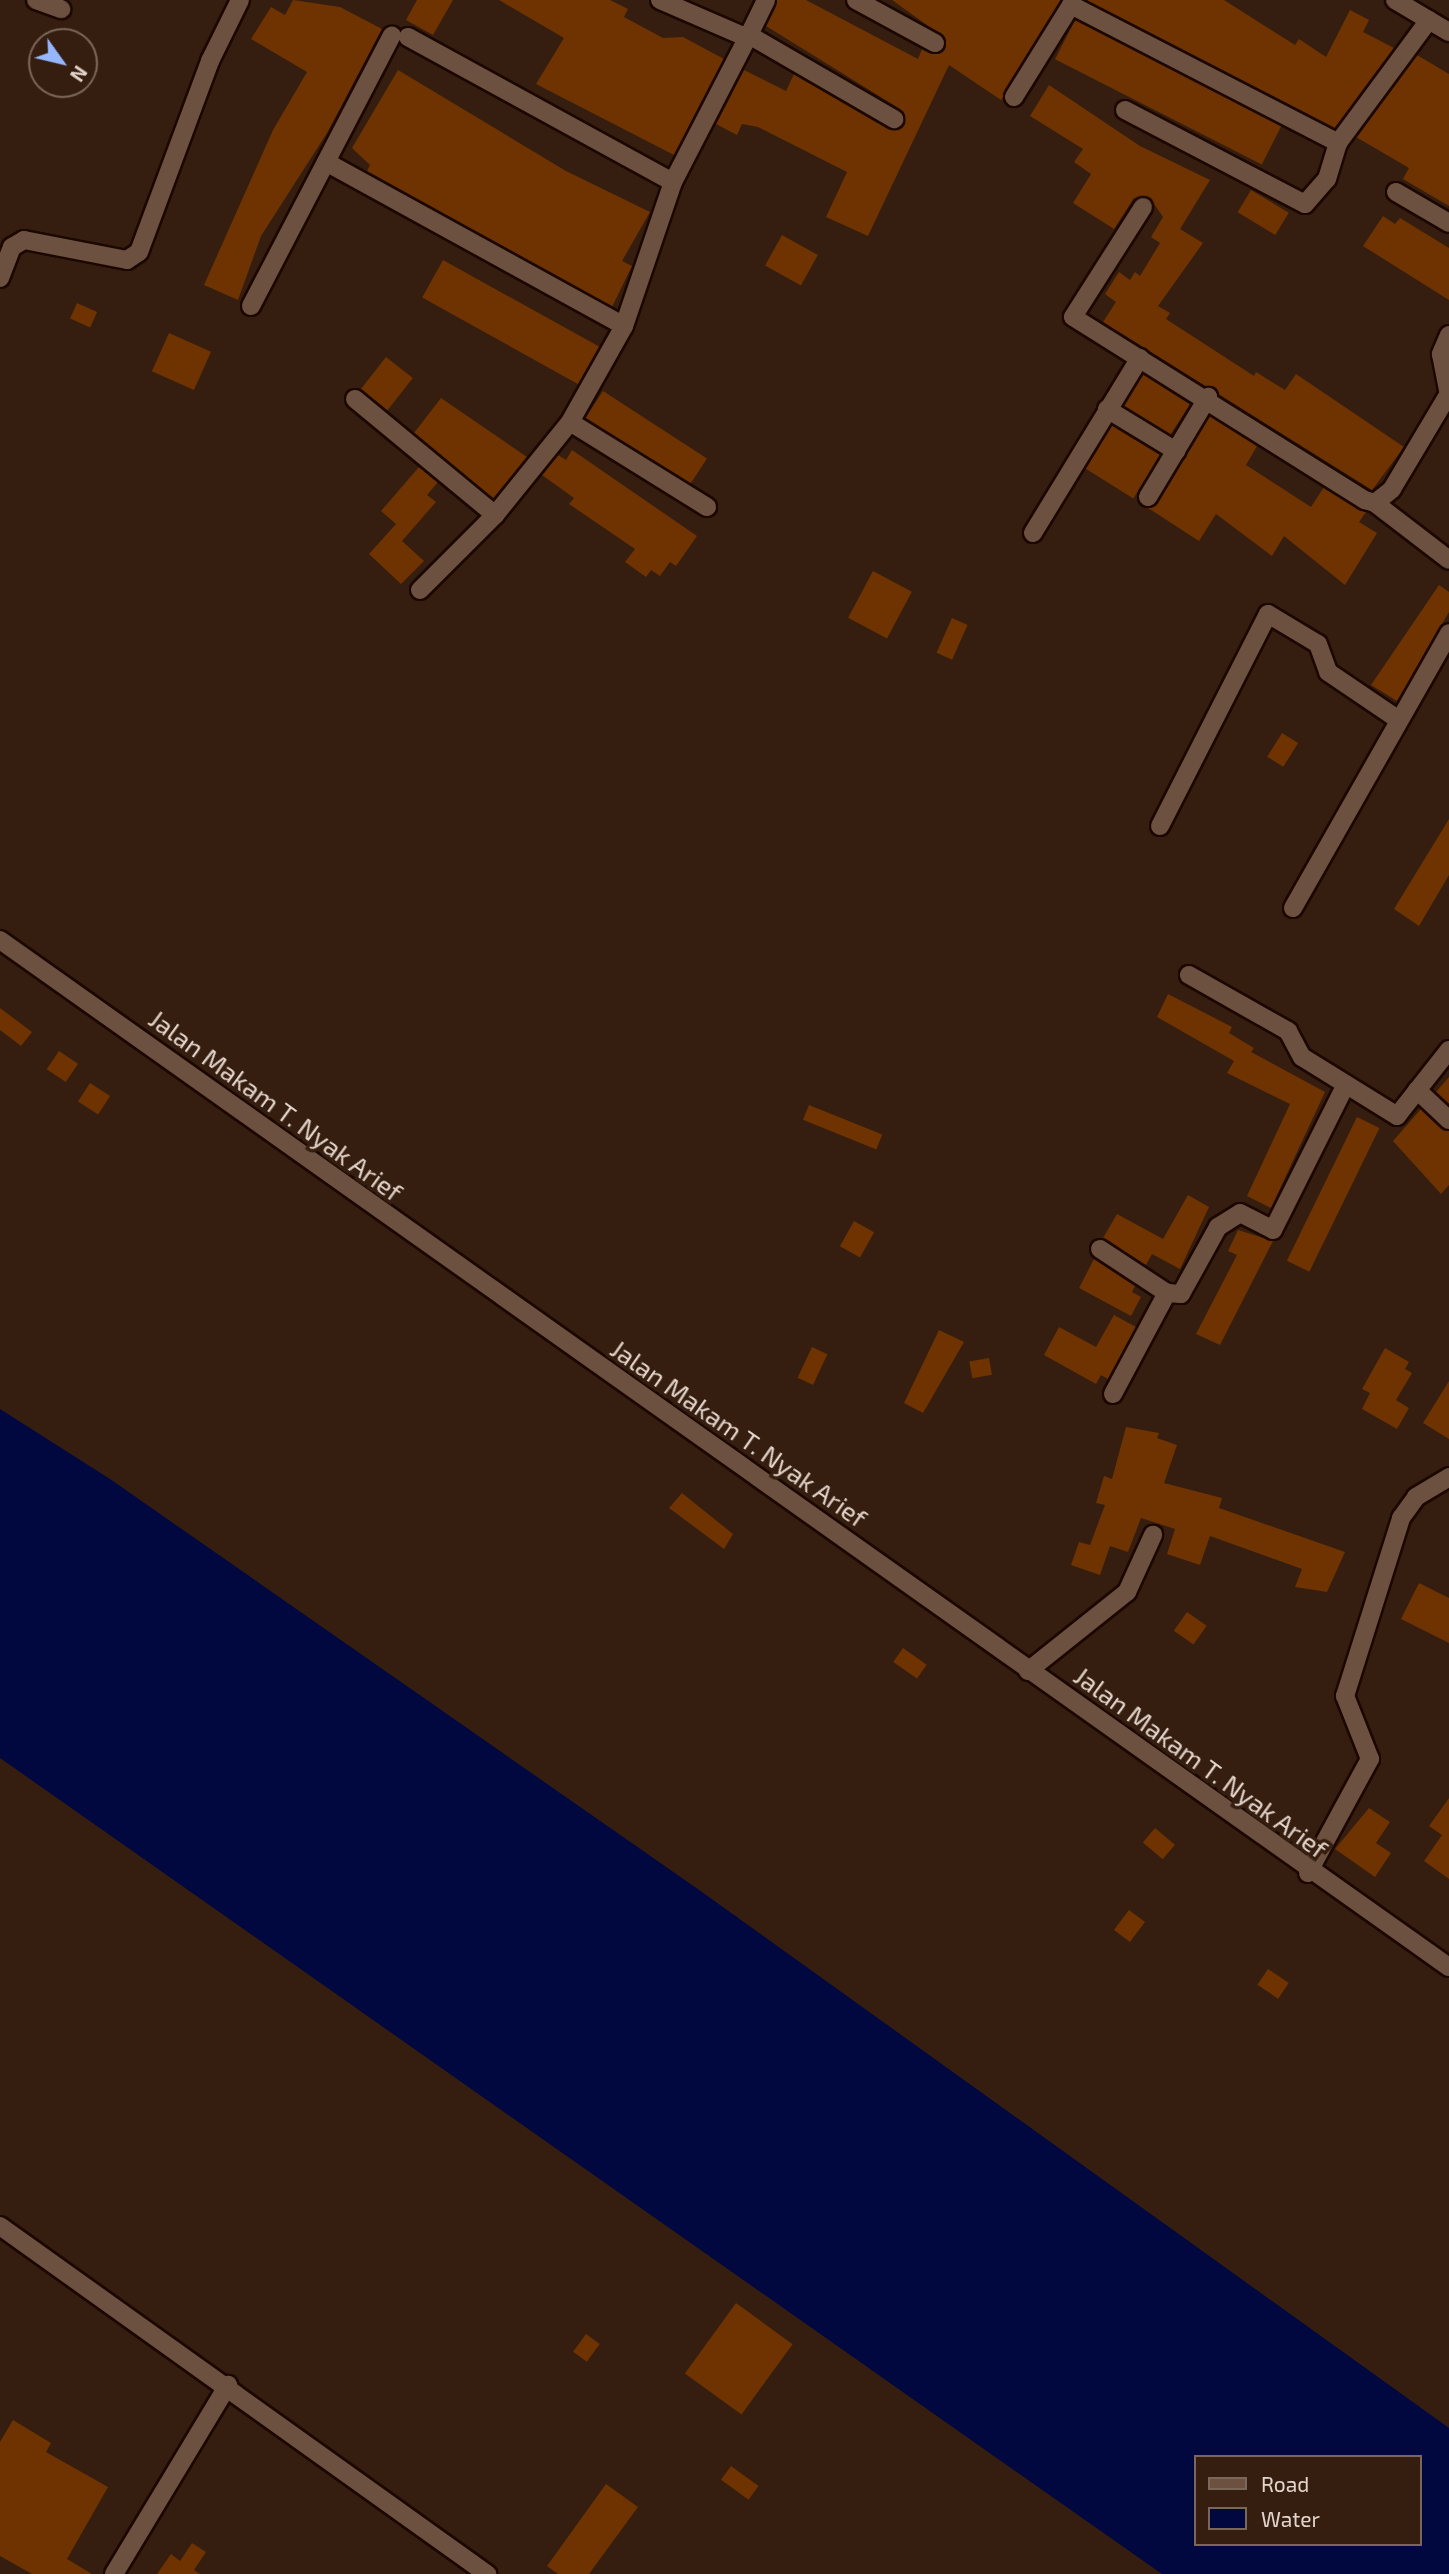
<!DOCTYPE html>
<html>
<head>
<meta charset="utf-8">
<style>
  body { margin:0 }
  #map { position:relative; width:1449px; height:2574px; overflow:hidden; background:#351e0f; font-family:"Exo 2",sans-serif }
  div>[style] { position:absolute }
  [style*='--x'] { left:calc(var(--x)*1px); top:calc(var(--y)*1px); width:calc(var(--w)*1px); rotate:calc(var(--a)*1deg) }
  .water>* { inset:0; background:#01083f }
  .building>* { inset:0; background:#6e3300; transform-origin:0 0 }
  .roads { filter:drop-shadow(2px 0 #1c0700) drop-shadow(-2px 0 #1c0700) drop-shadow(0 2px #1c0700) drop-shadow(0 -2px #1c0700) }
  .minor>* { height:18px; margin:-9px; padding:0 9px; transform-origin:9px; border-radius:9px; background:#6c5140 }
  span { translate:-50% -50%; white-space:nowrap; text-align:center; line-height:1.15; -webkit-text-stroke:7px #351e0f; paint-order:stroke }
  .street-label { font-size:26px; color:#e4d4cb }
  .legend { position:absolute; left:1194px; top:2455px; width:228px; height:91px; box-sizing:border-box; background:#351e0f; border:2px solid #7b675a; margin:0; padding:9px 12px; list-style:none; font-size:21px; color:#e4d4cb }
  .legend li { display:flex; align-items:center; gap:14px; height:35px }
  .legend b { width:35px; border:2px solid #7b675a }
  .north { position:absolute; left:28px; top:28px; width:70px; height:70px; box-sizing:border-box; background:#351e0f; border:2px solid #7b675a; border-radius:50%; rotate:124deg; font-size:19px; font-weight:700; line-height:28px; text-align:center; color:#e4d4cb }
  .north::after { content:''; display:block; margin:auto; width:24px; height:32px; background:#96b6fd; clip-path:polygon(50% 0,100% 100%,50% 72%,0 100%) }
</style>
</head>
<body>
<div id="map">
  <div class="water">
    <i style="clip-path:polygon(evenodd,0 1409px,110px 1479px,702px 1892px,1449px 2428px,1449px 2574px,1162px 2574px,0 1758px,0 1409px,1195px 2457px,1419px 2457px,1419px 2544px,1195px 2544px,1195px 2457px)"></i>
  </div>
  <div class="building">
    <i style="clip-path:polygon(293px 0,340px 7px,382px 29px,327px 133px,261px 236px,238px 300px,204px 285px,273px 130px,307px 72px,251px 39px,271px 7px,285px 15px)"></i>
    <i style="clip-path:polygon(417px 0,453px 0,433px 35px,406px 20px)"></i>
    <i style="clip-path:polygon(499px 0,610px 0,628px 9px,624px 17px,663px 38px,683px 37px,724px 59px,674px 155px,536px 84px,564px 38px)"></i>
    <i style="clip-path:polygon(777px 0,806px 0,918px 59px,922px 49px,941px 52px,945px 38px,892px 0,1061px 0,1001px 100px,949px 65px,868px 236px,826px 217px,847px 172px,758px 127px,742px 124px,737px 135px,716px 124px,744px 70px,786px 91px,794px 74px,888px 129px,904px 124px,900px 109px,766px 26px)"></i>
    <i style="clip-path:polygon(1086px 0,1224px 0,1295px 45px,1299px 39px,1326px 57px,1350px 10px,1369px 20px,1363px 32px,1394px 48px,1335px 128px)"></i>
    <i style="left:1075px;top:20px;width:232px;height:44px;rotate:27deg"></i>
    <i style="clip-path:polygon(1417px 55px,1449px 74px,1449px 206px,1403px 179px,1409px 168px,1356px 137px)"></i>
    <i style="clip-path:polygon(398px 70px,566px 171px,650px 212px,622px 261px,632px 266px,612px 307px,367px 171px,370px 165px,352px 148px)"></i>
    <i style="clip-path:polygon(1049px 85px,1140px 146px,1210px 180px,1180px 229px,1203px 243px,1158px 306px,1170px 313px,1166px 319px,1254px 376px,1256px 372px,1285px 390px,1296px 374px,1404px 447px,1372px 490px,1103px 322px,1116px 302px,1105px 294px,1119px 272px,1130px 280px,1135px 272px,1140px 276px,1160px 243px,1151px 237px,1163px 217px,1150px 198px,1134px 198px,1114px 229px,1073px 203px,1091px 174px,1074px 162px,1083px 149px,1030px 116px)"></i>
    <i style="left:1251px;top:190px;width:44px;height:26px;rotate:31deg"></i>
    <i style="clip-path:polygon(1383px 216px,1395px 224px,1400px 218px,1449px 248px,1449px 300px,1363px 246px)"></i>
    <i style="left:782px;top:235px;width:41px;height:35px;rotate:29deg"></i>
    <i style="left:443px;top:260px;width:179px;height:43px;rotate:29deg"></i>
    <i style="left:77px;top:303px;width:22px;height:17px;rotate:24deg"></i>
    <i style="left:169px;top:333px;width:46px;height:42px;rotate:24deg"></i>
    <i style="left:386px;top:357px;width:34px;height:41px;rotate:38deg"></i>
    <i style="left:1143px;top:374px;width:56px;height:37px;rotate:33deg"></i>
    <i style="left:603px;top:391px;width:124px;height:32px;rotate:33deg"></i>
    <i style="clip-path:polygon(441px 398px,527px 457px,493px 499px,414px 433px)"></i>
    <i style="clip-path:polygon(1210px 416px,1257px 446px,1246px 465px,1311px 507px,1324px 487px,1366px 512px,1359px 522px,1377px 533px,1345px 585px,1284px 536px,1272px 556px,1216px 514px,1199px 541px,1148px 508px)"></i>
    <i style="left:1112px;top:425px;width:57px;height:51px;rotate:32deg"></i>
    <i style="clip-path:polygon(572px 450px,697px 536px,676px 566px,670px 562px,660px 576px,651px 570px,646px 577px,625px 562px,635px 549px,569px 504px,574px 498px,542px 475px,558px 455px,566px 460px)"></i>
    <i style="clip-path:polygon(419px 467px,438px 482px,427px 495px,436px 502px,402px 541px,424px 561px,401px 584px,369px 554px,396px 524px,381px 511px)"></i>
    <i style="left:873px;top:571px;width:44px;height:53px;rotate:28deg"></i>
    <i style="clip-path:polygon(1439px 585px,1449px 592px,1449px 612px,1397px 701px,1371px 685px)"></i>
    <i style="left:952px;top:618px;width:17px;height:38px;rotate:24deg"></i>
    <i style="left:1282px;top:733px;width:19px;height:28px;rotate:32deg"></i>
    <i style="clip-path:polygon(1449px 819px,1449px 875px,1419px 926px,1394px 909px)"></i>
    <i style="clip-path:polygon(1168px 994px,1232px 1027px,1229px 1033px,1254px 1048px,1251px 1052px,1325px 1092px,1271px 1208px,1247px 1196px,1290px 1104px,1227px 1073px,1234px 1061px,1157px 1017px)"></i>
    <i style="clip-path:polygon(0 1008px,32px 1032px,21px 1046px,0 1030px)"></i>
    <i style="left:59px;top:1051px;width:23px;height:22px;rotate:34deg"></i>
    <i style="clip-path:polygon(1449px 1077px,1449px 1104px,1436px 1092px)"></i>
    <i style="left:90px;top:1083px;width:24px;height:22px;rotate:33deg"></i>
    <i style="left:809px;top:1105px;width:79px;height:16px;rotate:22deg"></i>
    <i style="clip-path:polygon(1421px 1109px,1449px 1131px,1449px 1185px,1441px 1194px,1393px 1141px)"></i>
    <i style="left:1357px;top:1117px;width:25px;height:160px;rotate:26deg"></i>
    <i style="clip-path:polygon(1188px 1195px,1209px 1207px,1180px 1269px,1152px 1254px,1146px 1265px,1103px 1238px,1117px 1214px,1163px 1239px)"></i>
    <i style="left:854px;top:1221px;width:23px;height:29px;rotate:29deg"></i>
    <i style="clip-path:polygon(1238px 1230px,1273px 1241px,1220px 1345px,1196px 1334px,1237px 1255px,1228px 1251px)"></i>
    <i style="clip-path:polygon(1094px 1259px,1135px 1286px,1132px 1292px,1141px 1297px,1131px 1316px,1079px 1288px)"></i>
    <i style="clip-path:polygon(1114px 1315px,1136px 1327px,1108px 1379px,1101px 1375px,1096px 1384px,1044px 1355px,1059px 1327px,1096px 1347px)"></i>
    <i style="clip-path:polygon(939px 1330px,964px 1342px,923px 1413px,904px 1403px)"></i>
    <i style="left:812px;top:1347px;width:17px;height:34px;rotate:25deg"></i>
    <i style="clip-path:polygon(1385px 1348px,1409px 1362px,1405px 1369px,1412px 1373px,1396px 1400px,1409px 1408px,1397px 1429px,1362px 1409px,1370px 1393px,1362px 1389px)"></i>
    <i style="left:989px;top:1358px;width:17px;height:20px;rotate:80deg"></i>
    <i style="clip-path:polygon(1449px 1381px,1449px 1439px,1423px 1423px)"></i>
    <i style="clip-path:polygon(1126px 1427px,1159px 1433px,1157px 1438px,1177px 1445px,1164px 1483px,1222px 1498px,1219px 1508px,1345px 1552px,1327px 1592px,1295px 1587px,1302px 1569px,1210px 1536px,1200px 1565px,1167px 1554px,1175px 1529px,1141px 1518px,1128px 1552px,1110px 1546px,1100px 1575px,1071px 1565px,1079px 1542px,1090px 1545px,1105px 1505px,1096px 1503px,1104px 1476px,1112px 1479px)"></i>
    <i style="clip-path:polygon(682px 1493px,733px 1534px,724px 1549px,669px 1508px)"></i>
    <i style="clip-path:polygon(1419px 1583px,1449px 1598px,1449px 1643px,1401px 1619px)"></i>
    <i style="left:1187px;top:1612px;width:24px;height:23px;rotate:35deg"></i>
    <i style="left:903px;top:1648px;width:29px;height:17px;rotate:35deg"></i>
    <i style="clip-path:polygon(1449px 1798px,1449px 1879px,1424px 1861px,1442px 1835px,1429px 1826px)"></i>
    <i style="clip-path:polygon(1369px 1808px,1390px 1822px,1376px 1843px,1391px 1853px,1375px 1877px,1335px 1849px)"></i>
    <i style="left:1155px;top:1828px;width:26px;height:19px;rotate:40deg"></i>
    <i style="left:1129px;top:1910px;width:20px;height:25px;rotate:37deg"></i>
    <i style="left:1268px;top:1969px;width:25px;height:19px;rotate:34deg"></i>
    <i style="left:736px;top:2303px;width:70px;height:87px;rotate:36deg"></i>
    <i style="left:586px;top:2334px;width:17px;height:22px;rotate:36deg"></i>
    <i style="clip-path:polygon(13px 2420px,51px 2443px,46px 2452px,108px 2487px,67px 2559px,92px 2574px,32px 2574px,0 2556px,0 2442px)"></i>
    <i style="left:731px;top:2466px;width:34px;height:17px;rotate:36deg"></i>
    <i style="clip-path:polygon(606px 2484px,638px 2507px,589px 2574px,558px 2574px,547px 2566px)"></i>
    <i style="clip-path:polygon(192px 2543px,206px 2552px,194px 2570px,200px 2574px,157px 2574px,171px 2554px,180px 2561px)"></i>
  </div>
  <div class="roads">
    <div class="minor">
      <i style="--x:36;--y:0;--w:27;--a:20"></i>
      <i style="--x:660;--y:0;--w:88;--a:23.4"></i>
      <i style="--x:741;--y:35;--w:8;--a:0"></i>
      <i style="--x:749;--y:35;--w:39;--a:-64"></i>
      <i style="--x:856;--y:0;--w:90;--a:28.6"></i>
      <i style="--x:1395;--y:0;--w:63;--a:30.7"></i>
      <i style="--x:408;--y:37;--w:302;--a:28.7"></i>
      <i style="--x:1014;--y:97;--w:108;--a:-58.2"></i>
      <i style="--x:1071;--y:5;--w:301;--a:27.3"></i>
      <i style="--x:1338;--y:143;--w:153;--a:-53.5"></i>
      <i style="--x:1125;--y:110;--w:203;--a:27.6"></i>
      <i style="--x:1305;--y:204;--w:33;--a:-49"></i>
      <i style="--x:1327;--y:179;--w:38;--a:-73"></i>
      <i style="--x:326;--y:162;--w:340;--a:28.8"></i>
      <i style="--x:1396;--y:192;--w:61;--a:30.3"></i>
      <i style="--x:1143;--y:207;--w:130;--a:122.5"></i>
      <i style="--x:1073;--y:317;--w:345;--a:32.1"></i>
      <i style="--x:1365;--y:500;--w:10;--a:17"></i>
      <i style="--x:1375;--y:503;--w:22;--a:-39"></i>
      <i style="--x:1392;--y:489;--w:109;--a:-59.2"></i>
      <i style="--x:0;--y:278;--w:33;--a:-69"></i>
      <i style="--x:12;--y:247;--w:14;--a:-30"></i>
      <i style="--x:24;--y:240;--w:105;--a:11"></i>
      <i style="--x:127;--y:260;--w:14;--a:-34"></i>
      <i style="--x:139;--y:252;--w:204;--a:-69.6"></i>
      <i style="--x:210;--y:61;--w:68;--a:-63.8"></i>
      <i style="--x:251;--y:306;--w:305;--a:-62.5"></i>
      <i style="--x:1449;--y:335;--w:21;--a:113"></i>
      <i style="--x:1441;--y:354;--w:42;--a:79"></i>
      <i style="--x:355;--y:399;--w:182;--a:39.6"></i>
      <i style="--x:1107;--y:409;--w:81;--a:31.3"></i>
      <i style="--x:1148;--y:497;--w:117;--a:-59"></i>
      <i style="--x:1375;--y:503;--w:93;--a:37.6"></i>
      <i style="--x:707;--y:507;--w:161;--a:-148.2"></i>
      <i style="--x:570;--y:422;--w:110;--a:-60.6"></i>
      <i style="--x:624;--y:326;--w:152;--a:-71.2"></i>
      <i style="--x:673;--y:182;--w:165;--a:-62.7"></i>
      <i style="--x:749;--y:35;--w:168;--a:30.1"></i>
      <i style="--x:1033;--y:533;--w:205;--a:-58.6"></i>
      <i style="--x:420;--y:590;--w:106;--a:-45"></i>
      <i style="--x:495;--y:515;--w:119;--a:-51.1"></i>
      <i style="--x:1160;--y:826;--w:238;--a:-63"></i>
      <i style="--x:1268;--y:614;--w:58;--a:31"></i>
      <i style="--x:1318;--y:644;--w:30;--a:70"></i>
      <i style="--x:1328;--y:672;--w:82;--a:34.1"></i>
      <i style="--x:1293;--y:908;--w:316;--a:-60.4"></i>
      <i style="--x:0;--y:940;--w:1776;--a:35.33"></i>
      <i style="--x:1189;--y:975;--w:114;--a:29.5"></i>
      <i style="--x:1288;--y:1031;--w:30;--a:62"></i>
      <i style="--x:1302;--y:1057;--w:112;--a:31.8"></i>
      <i style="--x:1397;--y:1116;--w:84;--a:-51.8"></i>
      <i style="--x:1417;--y:1090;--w:44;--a:43.2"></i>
      <i style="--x:1100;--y:1249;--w:80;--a:33.3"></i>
      <i style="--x:1167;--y:1293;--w:14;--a:4"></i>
      <i style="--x:1181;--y:1294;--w:77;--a:-61.1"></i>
      <i style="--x:1218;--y:1227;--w:26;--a:-32"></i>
      <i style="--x:1240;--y:1213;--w:37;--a:27"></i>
      <i style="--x:1273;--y:1230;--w:163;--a:-63.4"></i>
      <i style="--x:1113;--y:1394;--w:115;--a:-61.9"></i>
      <i style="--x:1028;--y:1671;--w:127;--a:-38.6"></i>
      <i style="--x:1127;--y:1592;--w:63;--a:-65.5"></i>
      <i style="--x:1308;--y:1873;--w:130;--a:-61.5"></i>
      <i style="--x:1370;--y:1759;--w:68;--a:-111.6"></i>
      <i style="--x:1345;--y:1696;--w:187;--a:-72.5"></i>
      <i style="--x:1401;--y:1518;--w:26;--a:-54"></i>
      <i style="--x:1416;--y:1497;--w:39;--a:-31"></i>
      <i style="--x:0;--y:2226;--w:599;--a:35.55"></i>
      <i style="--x:114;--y:2574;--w:221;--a:-58.9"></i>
    </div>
  </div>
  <div class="street-label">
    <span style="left:276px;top:1105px;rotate:36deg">Jalan Makam T. Nyak Arief</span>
    <span style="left:739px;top:1433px;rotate:35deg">Jalan Makam T. Nyak Arief</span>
    <span style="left:1201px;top:1762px;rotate:36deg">Jalan Makam T. Nyak Arief</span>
  </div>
  <ul class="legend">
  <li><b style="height:9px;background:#6c5140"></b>Road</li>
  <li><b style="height:19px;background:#01083f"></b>Water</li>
  </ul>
  <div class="north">N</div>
</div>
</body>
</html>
